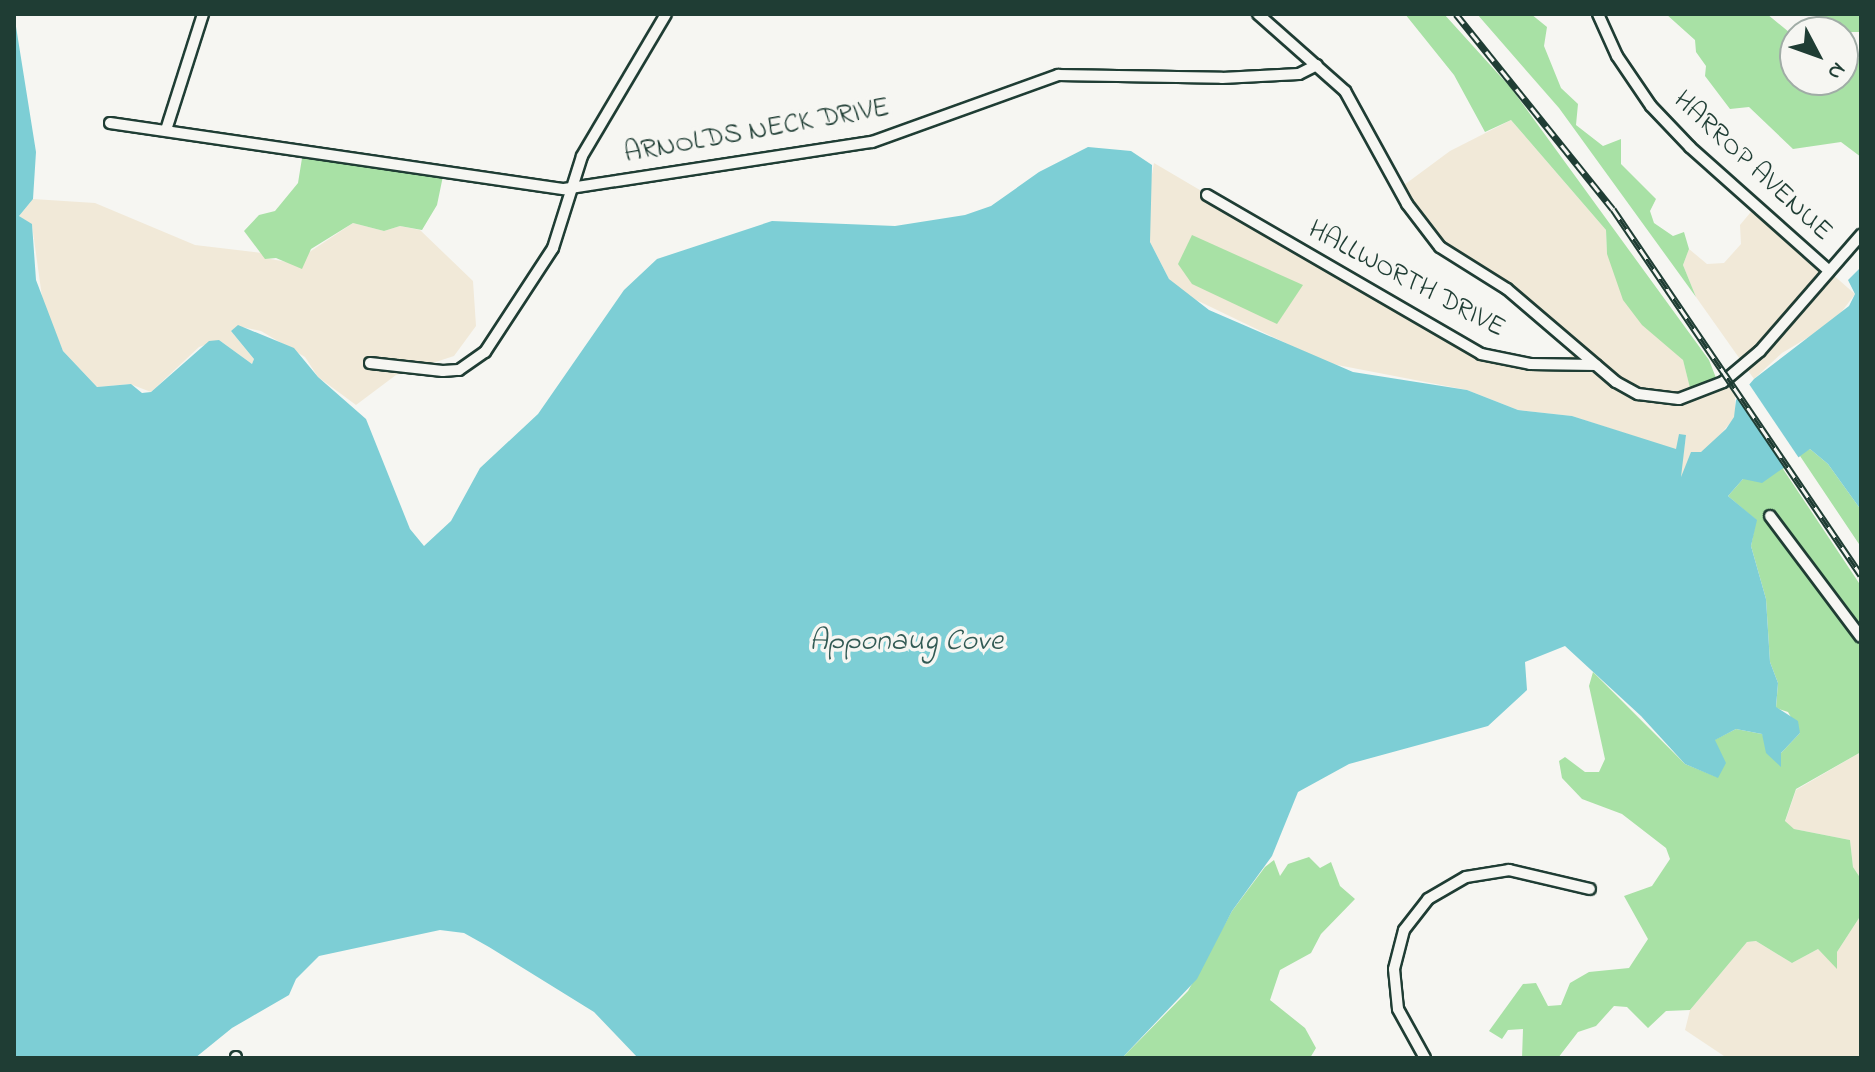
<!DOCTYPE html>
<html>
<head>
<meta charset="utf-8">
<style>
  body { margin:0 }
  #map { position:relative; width:1875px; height:1072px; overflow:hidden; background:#f6f6f2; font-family:"Indie Flower",sans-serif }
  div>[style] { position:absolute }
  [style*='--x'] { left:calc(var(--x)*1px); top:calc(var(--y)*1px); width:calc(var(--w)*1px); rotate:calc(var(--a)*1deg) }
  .built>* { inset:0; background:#f1e9d8 }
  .green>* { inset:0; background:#a8e1a5 }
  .water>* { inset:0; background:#7dced5 }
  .pier>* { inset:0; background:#f6f6f2; transform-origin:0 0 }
  .roads { filter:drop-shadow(2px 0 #1f3d34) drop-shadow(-2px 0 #1f3d34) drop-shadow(0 2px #1f3d34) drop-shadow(0 -2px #1f3d34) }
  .street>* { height:10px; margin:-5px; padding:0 5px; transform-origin:5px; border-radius:5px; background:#f6f6f2 }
  .rail>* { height:7px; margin-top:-3.5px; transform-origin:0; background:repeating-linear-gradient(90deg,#f6f6f2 0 12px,#1f3d34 0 24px); box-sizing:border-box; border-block:2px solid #1f3d34 }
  span { translate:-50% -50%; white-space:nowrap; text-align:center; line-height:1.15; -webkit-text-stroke:7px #f6f6f2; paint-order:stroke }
  .street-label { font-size:28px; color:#1f3d34 }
  .water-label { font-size:30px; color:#325a54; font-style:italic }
  .frame { position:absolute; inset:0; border:16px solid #1f3d34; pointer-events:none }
  .north { position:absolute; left:1779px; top:16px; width:80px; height:80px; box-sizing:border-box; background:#f6f6f2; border:2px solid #a0aca6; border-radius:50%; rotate:131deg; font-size:22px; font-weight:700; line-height:32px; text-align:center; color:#1f3d34 }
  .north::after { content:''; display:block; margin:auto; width:28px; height:36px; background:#1f3d34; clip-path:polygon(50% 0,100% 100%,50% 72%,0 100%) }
</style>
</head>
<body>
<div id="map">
  <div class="built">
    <i style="clip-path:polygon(1511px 120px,1606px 230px,1607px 254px,1683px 360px,1692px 395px,1735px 386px,1735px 417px,1686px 476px,1680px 477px,1686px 436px,1676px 450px,1572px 416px,1518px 410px,1467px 390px,1327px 363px,1188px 296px,1169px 279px,1150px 242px,1147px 204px,1154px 163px,1495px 364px,1555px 371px,1576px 350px,1495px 281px,1445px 251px,1400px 188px,1450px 151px)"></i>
    <i style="clip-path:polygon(33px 199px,95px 203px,195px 245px,262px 253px,265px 258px,293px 263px,353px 223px,384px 231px,400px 226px,420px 230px,473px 281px,476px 326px,454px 356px,396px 375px,356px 405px,318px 377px,305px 357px,261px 331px,238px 326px,231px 331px,254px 359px,252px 364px,219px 340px,199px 347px,151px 392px,130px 384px,97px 387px,63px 351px,43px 304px,32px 225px,19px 216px)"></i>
    <i style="clip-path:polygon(1755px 207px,1855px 294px,1834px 322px,1782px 353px,1754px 379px,1696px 297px,1683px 265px,1689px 249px,1707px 264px,1724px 263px,1741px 244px,1740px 225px)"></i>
    <i style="clip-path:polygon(1861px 752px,1861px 879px,1853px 867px,1850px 840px,1794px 829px,1785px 822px,1796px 790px)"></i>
    <i style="clip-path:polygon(1861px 915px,1861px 1058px,1727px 1058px,1685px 1030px,1690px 1010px,1747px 942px,1756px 941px,1792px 963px,1818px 949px,1837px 968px,1837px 952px)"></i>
  </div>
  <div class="green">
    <i style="clip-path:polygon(1405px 14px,1444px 14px,1511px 88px,1709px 360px,1718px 383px,1692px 396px,1683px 360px,1642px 325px,1623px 300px,1607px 254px,1606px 230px,1511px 120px,1485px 132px,1454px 75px)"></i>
    <i style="clip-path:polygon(1477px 14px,1531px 14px,1547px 27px,1544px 46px,1561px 88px,1578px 104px,1576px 125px,1603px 146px,1621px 139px,1621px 164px,1656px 199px,1650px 211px,1654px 223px,1673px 236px,1684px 232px,1689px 249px,1683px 265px,1696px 297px,1559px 108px)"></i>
    <i style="clip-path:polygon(1666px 14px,1767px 14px,1795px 37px,1795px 80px,1843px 80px,1843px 58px,1861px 58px,1861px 157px,1841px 142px,1793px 149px,1749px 107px,1730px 109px,1705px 76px,1706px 66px,1696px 52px,1695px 40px)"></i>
    <i style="clip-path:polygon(1815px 14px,1861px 14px,1861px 32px,1837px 32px)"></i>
    <i style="clip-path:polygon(303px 152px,443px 176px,437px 205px,422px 230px,400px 226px,384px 231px,353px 223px,311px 249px,302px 269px,276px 258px,265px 259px,244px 231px,259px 215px,275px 211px,298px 183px)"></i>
    <i style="clip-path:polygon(1192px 235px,1303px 285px,1277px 324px,1192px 284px,1178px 264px)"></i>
    <i style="clip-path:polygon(1810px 449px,1828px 464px,1861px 510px,1861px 547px,1800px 456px,1783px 469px,1861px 586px,1861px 752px,1796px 789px,1785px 821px,1794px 829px,1850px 840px,1853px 867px,1861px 879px,1861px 915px,1837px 952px,1837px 969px,1818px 949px,1792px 963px,1756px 941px,1747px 942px,1690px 1010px,1666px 1011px,1648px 1028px,1627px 1007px,1614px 1006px,1596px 1026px,1578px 1032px,1558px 1058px,1522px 1058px,1523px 1029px,1508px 1030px,1502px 1039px,1489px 1031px,1523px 984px,1536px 983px,1548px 1006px,1561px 1005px,1570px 983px,1589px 972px,1629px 968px,1648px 939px,1624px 896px,1652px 886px,1670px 859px,1666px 848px,1622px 814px,1582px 799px,1562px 778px,1559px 761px,1565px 757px,1585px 772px,1599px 772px,1605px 759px,1589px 686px,1593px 672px,1685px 764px,1717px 777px,1720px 754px,1714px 740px,1736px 729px,1762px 734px,1781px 766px,1781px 753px,1800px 733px,1788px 712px,1776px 708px,1778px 683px,1770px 662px,1766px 599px,1751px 546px,1756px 520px,1728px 496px,1743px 479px)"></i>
    <i style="clip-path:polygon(1309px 857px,1320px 868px,1331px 862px,1340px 886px,1355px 899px,1321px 934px,1311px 953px,1280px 970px,1270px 1000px,1305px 1028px,1316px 1048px,1310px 1058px,1122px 1058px,1188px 991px,1232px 911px,1265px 867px,1274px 860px,1280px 876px,1288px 864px)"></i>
  </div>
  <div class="water">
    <i style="clip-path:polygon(14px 14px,36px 152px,33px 199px,19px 216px,32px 224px,36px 280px,63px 351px,97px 387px,131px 384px,142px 393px,151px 392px,209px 341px,219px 340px,252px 364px,254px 359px,231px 331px,238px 325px,294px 348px,318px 377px,366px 419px,410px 529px,424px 546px,451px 521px,480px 468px,538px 414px,624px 290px,657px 259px,772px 221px,895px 226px,965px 215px,991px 206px,1039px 172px,1088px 147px,1131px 151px,1152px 165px,1150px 242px,1169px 279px,1209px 310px,1353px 372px,1467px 390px,1518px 410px,1572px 416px,1676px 449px,1679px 434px,1686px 435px,1681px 477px,1691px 452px,1701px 452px,1726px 429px,1734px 417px,1736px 400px,1754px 379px,1849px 306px,1855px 294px,1848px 280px,1861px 267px,1861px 510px,1828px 464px,1810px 449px,1762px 483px,1743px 479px,1728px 496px,1757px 520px,1751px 546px,1766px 599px,1770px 662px,1778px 683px,1776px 707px,1798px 721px,1800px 733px,1781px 753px,1781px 767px,1766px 753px,1762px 734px,1736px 729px,1715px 740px,1726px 763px,1718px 778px,1685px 764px,1641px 716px,1565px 646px,1525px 662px,1527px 690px,1488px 726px,1349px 764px,1298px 792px,1272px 856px,1232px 911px,1197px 979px,1122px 1058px,638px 1058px,594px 1012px,489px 947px,464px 933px,440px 930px,319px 956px,296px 979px,289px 995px,232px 1028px,195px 1058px,14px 1058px)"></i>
  </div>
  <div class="pier">
    <i style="left:1747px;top:381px;width:94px;height:17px;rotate:56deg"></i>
  </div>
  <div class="roads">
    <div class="street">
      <i style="--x:1258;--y:14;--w:116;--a:41.5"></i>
      <i style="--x:1345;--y:91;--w:129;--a:61.2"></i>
      <i style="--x:1407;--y:204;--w:54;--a:52.5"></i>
      <i style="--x:1440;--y:247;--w:79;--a:32.1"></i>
      <i style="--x:1507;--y:289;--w:143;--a:40.5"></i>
      <i style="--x:1616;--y:382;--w:25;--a:29"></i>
      <i style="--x:1638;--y:394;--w:41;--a:7"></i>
      <i style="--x:1679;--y:399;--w:47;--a:-21.1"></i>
      <i style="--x:1723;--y:382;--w:48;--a:-40"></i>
      <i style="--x:1760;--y:351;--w:154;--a:-49"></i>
      <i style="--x:1598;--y:14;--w:46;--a:65.7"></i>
      <i style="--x:1617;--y:56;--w:60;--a:55.8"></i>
      <i style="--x:1651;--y:106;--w:57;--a:46.4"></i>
      <i style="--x:1690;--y:147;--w:186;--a:41.7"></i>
      <i style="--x:110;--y:123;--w:459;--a:8.3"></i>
      <i style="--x:564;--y:189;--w:312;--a:-8.7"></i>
      <i style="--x:872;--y:142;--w:198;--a:-19.8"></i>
      <i style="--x:1058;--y:75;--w:164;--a:1"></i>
      <i style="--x:1222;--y:78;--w:77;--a:-3"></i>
      <i style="--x:1299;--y:74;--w:20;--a:-27"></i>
      <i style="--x:166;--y:130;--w:122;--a:-72.3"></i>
      <i style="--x:1207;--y:195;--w:317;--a:30.1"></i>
      <i style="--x:1481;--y:354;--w:50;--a:11.5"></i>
      <i style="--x:1530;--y:364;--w:66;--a:0.9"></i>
      <i style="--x:370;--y:363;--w:73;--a:6.3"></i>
      <i style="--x:443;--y:371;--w:16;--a:-4"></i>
      <i style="--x:459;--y:370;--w:32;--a:-35"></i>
      <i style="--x:485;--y:352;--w:124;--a:-56.8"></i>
      <i style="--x:553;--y:248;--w:96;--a:-72.5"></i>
      <i style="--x:582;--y:156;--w:165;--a:-59.4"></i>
      <i style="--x:1770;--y:516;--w:151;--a:53.1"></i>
      <i style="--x:236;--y:1058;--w:1;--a:-90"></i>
      <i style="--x:1425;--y:1058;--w:56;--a:-118.9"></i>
      <i style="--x:1398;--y:1009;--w:40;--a:-95.7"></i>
      <i style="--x:1394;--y:969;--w:40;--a:-75.6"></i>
      <i style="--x:1404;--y:930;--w:39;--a:-52"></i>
      <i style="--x:1428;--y:899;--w:44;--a:-30.1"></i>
      <i style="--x:1466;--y:877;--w:44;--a:-9.2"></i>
      <i style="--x:1509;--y:870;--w:83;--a:13.2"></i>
    </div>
  </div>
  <div class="rail">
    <i style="--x:1456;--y:14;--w:250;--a:51.2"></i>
    <i style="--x:1613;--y:209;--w:442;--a:55.9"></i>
  </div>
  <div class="street-label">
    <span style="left:757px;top:132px;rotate:-10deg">ARNOLDS NECK DRIVE</span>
    <span style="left:1752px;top:167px;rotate:43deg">HARROP AVENUE</span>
    <span style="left:1406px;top:280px;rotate:28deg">HALLWORTH DRIVE</span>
  </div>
  <div class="water-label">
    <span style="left:906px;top:642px">Apponaug Cove</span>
  </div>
  <div class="frame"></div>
  <div class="north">N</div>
</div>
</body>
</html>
